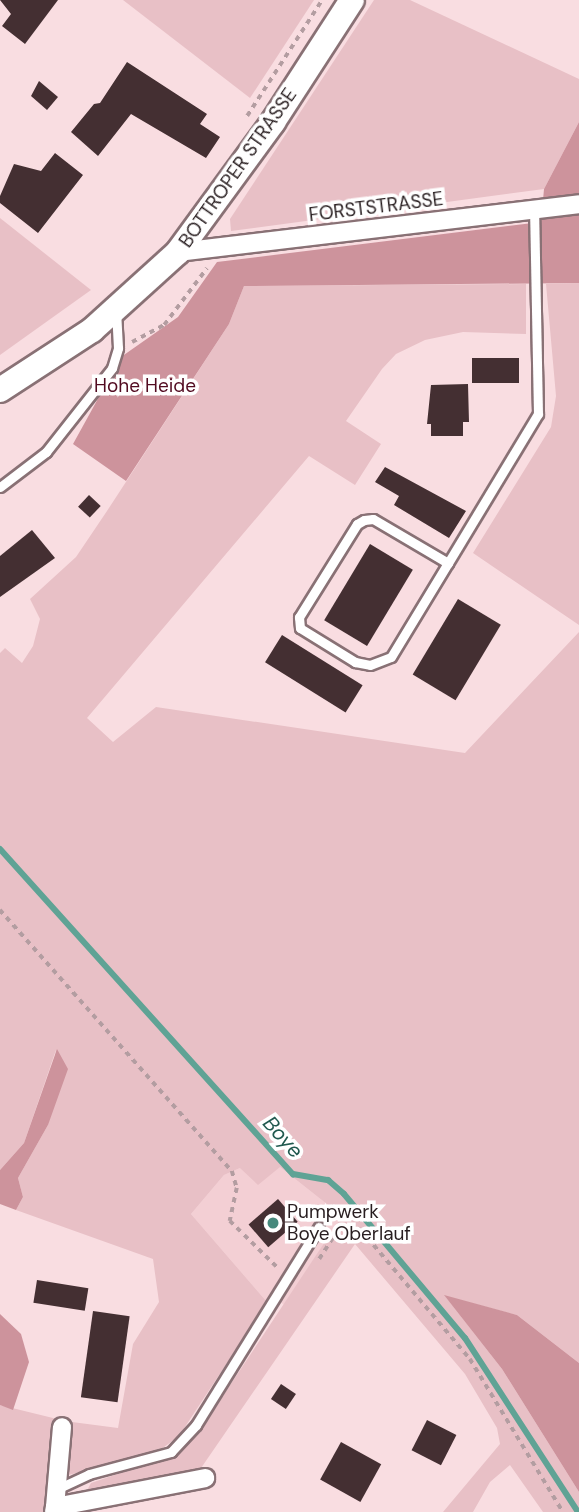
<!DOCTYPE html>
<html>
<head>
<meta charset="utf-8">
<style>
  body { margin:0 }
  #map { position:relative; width:579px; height:1512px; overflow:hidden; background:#f9dde1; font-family:"DM Sans",sans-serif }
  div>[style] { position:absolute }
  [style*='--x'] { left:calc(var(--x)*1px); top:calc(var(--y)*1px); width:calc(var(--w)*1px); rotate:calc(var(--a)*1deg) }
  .built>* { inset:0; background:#f3cfd4 }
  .green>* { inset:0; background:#e8c0c6 }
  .forest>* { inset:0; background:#cd939c }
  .stream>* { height:6px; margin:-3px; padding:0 3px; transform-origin:3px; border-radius:3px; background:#5fa395 }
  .building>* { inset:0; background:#442f32; transform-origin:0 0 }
  .path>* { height:3.5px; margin-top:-1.75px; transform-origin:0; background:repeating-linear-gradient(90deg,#b39da1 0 5px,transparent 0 10px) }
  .roads { filter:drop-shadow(2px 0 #897175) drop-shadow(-2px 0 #897175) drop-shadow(0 2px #897175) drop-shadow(0 -2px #897175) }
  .service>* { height:9px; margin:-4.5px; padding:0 4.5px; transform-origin:4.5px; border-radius:4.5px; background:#fff }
  .minor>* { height:18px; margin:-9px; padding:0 9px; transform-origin:9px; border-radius:9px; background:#fff }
  .secondary>* { height:24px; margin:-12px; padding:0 12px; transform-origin:12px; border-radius:12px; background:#fff }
  .dots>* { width:19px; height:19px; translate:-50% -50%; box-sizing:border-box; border:4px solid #fff; border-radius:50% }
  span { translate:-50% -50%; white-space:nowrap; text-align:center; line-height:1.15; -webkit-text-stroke:7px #fff; paint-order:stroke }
  .street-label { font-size:19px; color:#281e20 }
  .park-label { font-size:19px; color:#520b21 }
  .poi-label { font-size:19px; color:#281e20 }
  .left { translate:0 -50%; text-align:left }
  .water-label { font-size:21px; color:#21594f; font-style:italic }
</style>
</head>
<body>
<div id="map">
  <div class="built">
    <i style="clip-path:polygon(280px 1167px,342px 1216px,284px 1305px,272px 1295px,267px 1302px,191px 1214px,224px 1175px,240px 1168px)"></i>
  </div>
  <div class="green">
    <i style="clip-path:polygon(123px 0,314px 0,250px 98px)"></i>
    <i style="clip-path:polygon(374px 0,410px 0,579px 79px,579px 122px,544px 189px,231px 231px,230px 219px)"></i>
    <i style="clip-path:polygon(0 218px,91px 290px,0 355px)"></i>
    <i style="clip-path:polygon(579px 283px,579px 625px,473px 553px,551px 427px,556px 396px,546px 284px)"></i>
    <i style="clip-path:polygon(526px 284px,526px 334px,463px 332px,425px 340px,396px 354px,382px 369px,346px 421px,381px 444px,355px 485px,309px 456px,87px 718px,113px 742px,156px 707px,465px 753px,579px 632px,579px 1363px,517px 1315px,445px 1296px,502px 1369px,579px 1492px,579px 1512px,543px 1512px,510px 1465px,490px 1482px,473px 1512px,443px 1512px,500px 1444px,497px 1428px,465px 1374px,355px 1244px,199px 1471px,85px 1494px,91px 1483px,168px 1457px,197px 1435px,342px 1216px,280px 1167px,258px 1185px,240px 1168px,224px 1175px,191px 1214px,267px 1302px,179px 1436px,160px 1450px,65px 1476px,72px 1422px,118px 1428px,133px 1344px,159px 1302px,153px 1259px,16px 1210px,23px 1197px,18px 1178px,48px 1125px,56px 1050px,24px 1143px,0 1170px,0 653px,5px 648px,22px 663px,33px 646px,40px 619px,30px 599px,76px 557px,107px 511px,229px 324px,244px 286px)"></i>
    <i style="clip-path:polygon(0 1405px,57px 1419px,44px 1512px,0 1512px)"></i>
  </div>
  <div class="forest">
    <i style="clip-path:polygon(579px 122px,579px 283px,244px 286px,229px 324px,126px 481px,73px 444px,121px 357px,178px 317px,217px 262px,541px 222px,544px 189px)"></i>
    <i style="clip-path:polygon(57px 1049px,68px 1069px,48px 1125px,18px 1178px,23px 1197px,16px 1210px,0 1204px,0 1170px,24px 1143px)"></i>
    <i style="clip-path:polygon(444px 1295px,517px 1315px,579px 1363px,579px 1492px,502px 1369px)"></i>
    <i style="clip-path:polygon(0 1314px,21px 1334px,29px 1362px,13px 1410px,0 1405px)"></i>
  </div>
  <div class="stream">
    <i style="--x:0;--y:849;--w:438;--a:48"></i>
    <i style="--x:293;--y:1174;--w:36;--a:10"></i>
    <i style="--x:328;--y:1180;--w:21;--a:41"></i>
    <i style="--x:344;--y:1194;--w:188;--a:50"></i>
    <i style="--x:465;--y:1338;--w:207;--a:57"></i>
  </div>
  <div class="building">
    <i style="clip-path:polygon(0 0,58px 0,25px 44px,2px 26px,11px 14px)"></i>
    <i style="clip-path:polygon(127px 62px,207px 114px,200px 124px,220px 137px,206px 158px,131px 114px,98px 156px,71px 132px,94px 104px,100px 103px)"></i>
    <i style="clip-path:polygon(39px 81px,58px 97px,47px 110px,31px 96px)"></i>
    <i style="clip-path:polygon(55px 153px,83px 175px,38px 233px,0 203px,0 196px,14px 164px,41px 171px)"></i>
    <i style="left:472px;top:358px;width:47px;height:25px"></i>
    <i style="clip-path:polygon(468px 384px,469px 422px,463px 422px,463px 436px,431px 436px,431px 424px,427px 424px,431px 385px)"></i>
    <i style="clip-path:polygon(385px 467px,466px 511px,449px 538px,394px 505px,399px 496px,375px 482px)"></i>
    <i style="left:89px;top:495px;width:16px;height:16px;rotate:43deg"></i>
    <i style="clip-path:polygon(32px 530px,55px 558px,0 597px,0 556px)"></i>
    <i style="left:370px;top:544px;width:50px;height:89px;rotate:31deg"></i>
    <i style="left:458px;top:599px;width:50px;height:88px;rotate:31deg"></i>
    <i style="left:282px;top:635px;width:95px;height:32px;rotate:32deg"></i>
    <i style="left:278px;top:1199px;width:30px;height:39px;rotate:49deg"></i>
    <i style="left:37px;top:1280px;width:52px;height:23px;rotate:9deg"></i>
    <i style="left:93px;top:1311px;width:37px;height:87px;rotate:8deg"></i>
    <i style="left:281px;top:1384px;width:18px;height:18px;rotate:34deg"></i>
    <i style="left:427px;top:1420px;width:33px;height:34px;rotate:27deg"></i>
    <i style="left:341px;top:1442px;width:46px;height:43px;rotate:29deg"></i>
  </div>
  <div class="path">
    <i style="--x:247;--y:116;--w:138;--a:-57.1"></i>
    <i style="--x:132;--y:342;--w:36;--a:-28"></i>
    <i style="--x:164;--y:325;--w:71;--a:-53"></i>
    <i style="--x:0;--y:910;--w:349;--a:48.4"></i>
    <i style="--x:232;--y:1171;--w:18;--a:74"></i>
    <i style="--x:237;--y:1188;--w:34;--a:102"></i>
    <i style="--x:230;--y:1221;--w:66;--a:44.4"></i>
    <i style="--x:319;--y:1259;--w:35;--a:-57"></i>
    <i style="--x:338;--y:1230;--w:12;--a:-24"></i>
    <i style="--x:349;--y:1225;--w:13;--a:23"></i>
    <i style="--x:361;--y:1230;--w:169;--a:49.8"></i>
    <i style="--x:470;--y:1359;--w:179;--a:58.7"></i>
  </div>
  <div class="roads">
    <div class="service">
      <i style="--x:0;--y:487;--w:58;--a:-37.3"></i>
      <i style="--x:46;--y:452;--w:107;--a:-51.8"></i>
      <i style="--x:112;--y:368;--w:21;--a:-73"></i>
      <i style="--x:118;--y:348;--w:34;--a:-93"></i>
      <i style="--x:448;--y:563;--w:87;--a:-149.6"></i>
      <i style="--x:373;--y:519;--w:9;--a:174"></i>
      <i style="--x:364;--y:520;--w:8;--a:150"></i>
      <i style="--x:357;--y:524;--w:110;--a:121.9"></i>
      <i style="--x:299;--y:617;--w:11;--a:85"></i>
      <i style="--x:300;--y:628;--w:65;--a:31.7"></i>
      <i style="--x:355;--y:662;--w:15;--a:11"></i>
      <i style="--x:370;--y:665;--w:22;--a:-21"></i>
      <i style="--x:391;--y:657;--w:110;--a:-58.8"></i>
      <i style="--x:448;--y:563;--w:174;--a:-58.9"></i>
      <i style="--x:538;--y:414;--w:205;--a:-91.1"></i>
      <i style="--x:57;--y:1489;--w:35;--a:-25"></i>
      <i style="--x:89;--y:1474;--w:85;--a:-15"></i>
      <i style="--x:171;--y:1452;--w:37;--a:-47"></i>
      <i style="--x:196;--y:1425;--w:233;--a:-58.2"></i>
    </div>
    <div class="minor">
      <i style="--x:178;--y:252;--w:404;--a:-6.8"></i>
      <i style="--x:55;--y:1507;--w:80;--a:-85"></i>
      <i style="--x:54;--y:1512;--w:5;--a:-79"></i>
      <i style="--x:55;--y:1507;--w:153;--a:-10.9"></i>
    </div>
    <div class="secondary">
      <i style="--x:0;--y:390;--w:110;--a:-33.1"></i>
      <i style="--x:92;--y:330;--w:116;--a:-42.2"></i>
      <i style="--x:178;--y:252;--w:161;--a:-53.8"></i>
      <i style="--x:273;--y:122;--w:145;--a:-57.1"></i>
    </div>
  </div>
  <div class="dots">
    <i style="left:273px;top:1223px;background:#46897c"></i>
  </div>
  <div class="street-label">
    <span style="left:238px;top:168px;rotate:-55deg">BOTTROPER STRASSE</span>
    <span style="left:376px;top:207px;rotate:-7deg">FORSTSTRASSE</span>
  </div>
  <div class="park-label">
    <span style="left:145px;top:386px">Hohe Heide</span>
  </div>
  <div class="poi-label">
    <span class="left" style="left:287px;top:1223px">Pumpwerk<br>Boye Oberlauf</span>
  </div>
  <div class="water-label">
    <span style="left:283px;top:1137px;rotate:48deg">Boye</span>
  </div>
</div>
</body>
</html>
